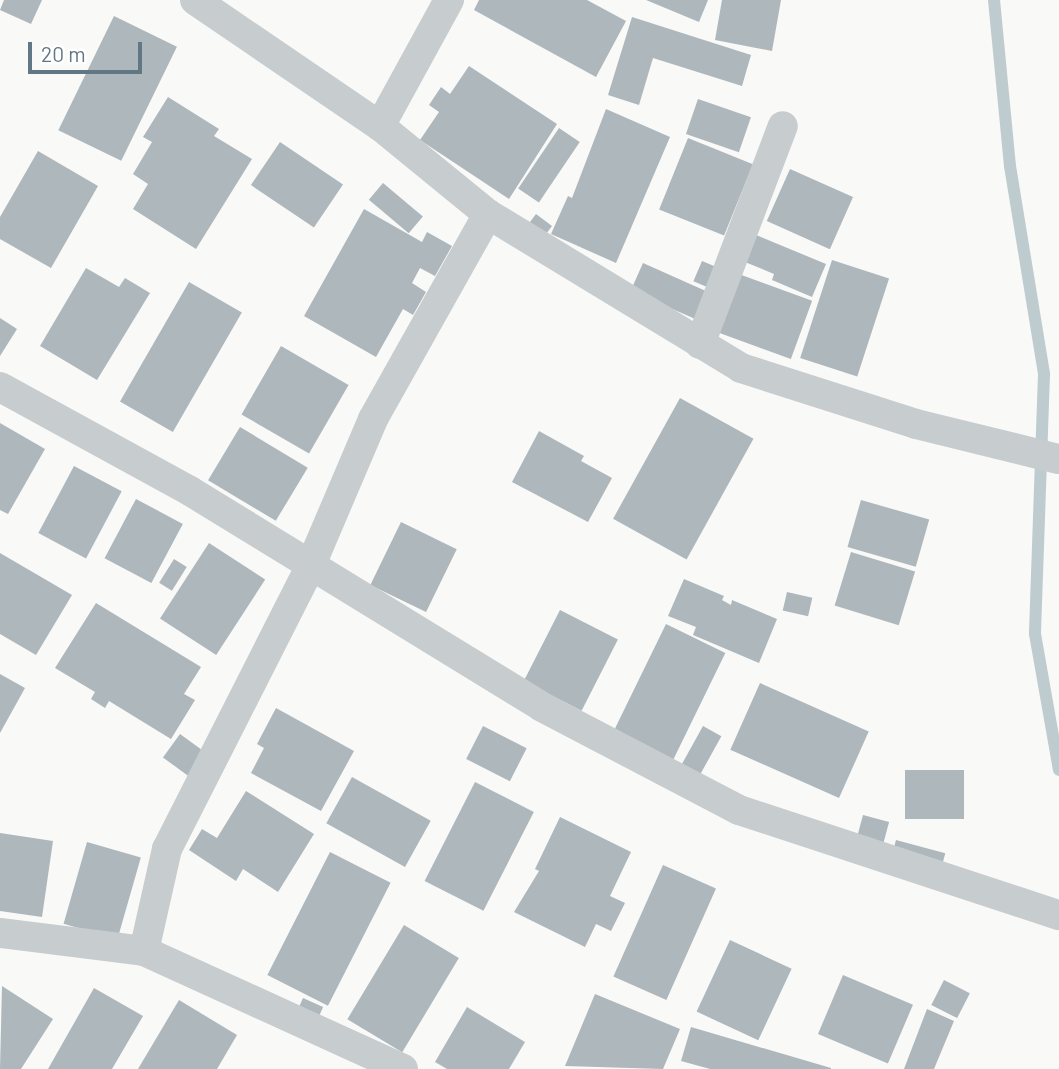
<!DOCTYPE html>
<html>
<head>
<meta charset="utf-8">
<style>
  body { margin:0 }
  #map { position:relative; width:1059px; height:1069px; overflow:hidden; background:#f9f9f7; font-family:Barlow,sans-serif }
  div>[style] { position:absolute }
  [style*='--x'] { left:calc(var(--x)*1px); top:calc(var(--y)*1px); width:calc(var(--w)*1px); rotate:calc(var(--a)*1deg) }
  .stream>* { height:12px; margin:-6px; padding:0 6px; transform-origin:6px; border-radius:6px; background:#becbcf }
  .building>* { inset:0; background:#adb7bc; transform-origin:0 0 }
  .street>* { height:30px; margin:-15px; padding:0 15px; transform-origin:15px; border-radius:15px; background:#c7cccf }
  span { translate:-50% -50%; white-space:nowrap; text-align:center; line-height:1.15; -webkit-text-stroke:7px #fff; paint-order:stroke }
  .scale { position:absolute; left:28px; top:42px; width:114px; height:32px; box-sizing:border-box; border:4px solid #627784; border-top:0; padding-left:9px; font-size:21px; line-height:24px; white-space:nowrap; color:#627784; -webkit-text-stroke:5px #fff; paint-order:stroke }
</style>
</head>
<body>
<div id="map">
  <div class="stream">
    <i style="--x:994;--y:0;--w:167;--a:84.5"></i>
    <i style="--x:1010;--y:166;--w:211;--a:80.7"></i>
    <i style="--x:1044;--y:374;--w:260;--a:92"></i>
    <i style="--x:1035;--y:634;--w:138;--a:80"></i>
  </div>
  <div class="building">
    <i style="clip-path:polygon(4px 0,42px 0,31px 24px,0 10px)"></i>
    <i style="clip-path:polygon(479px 0,587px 0,626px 21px,596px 77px,474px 10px)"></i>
    <i style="clip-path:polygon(646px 0,708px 0,699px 22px)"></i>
    <i style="clip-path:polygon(722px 0,781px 0,772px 51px,715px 40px)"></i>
    <i style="left:114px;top:16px;width:70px;height:127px;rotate:26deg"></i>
    <i style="clip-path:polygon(632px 17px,751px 55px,742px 86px,653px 58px,639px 105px,608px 95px)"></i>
    <i style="clip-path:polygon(469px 66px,557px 124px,509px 199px,420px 140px,439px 112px,429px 105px,441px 87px,450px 94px)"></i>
    <i style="clip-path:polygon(168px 97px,219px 129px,214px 136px,252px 159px,196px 249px,133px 209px,148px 184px,133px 174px,152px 142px,143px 137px)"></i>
    <i style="left:698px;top:99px;width:56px;height:37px;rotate:19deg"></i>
    <i style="clip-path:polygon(606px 109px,670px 137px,616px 263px,551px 234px,568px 196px,572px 198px)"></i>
    <i style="left:559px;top:128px;width:25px;height:73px;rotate:34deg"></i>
    <i style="left:688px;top:138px;width:70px;height:77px;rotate:22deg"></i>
    <i style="left:280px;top:142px;width:76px;height:52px;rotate:34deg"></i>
    <i style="clip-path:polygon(38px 151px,98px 186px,51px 268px,0 239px,0 217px)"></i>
    <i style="left:790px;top:169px;width:69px;height:57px;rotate:24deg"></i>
    <i style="left:383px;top:183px;width:52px;height:22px;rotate:40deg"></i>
    <i style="clip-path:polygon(364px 209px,422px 242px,427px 232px,452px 246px,435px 276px,420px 268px,412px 283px,426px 292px,413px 315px,403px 309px,376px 357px,304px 316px)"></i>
    <i style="left:536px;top:214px;width:20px;height:19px;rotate:37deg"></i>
    <i style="clip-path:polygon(756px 235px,826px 264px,812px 297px,772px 280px,774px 274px,745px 262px)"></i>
    <i style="left:832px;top:260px;width:60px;height:103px;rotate:18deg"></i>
    <i style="left:702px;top:261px;width:15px;height:22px;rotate:23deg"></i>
    <i style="left:643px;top:263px;width:73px;height:30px;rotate:24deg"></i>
    <i style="clip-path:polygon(86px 268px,119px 287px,125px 278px,150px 293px,97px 380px,40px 346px)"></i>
    <i style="left:736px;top:273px;width:81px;height:62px;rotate:20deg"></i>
    <i style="left:189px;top:282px;width:61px;height:138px;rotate:30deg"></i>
    <i style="clip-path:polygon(0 318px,17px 329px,0 356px)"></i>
    <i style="left:281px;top:346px;width:78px;height:79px;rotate:30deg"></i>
    <i style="left:680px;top:398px;width:84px;height:138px;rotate:29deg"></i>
    <i style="clip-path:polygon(0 423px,45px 449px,8px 514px,0 510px)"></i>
    <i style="left:240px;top:427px;width:79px;height:62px;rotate:31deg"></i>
    <i style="clip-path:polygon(539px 431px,584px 456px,581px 461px,612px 478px,588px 522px,512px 482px)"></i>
    <i style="left:74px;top:466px;width:54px;height:76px;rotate:28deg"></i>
    <i style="left:136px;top:499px;width:53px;height:67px;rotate:28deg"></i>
    <i style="left:861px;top:500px;width:71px;height:49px;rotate:16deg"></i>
    <i style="left:401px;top:522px;width:62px;height:70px;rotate:26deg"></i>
    <i style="left:209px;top:543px;width:67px;height:90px;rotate:33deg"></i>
    <i style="left:851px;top:552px;width:67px;height:56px;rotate:17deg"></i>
    <i style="clip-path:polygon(0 553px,72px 595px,36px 655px,0 634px)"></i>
    <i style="left:174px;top:559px;width:15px;height:28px;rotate:32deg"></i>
    <i style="clip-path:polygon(684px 579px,724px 596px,722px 600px,731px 605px,732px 600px,777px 619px,759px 663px,693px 635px,696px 627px,668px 616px)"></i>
    <i style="left:787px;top:592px;width:26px;height:19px;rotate:13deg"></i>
    <i style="clip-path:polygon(96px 603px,201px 667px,184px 694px,195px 700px,171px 739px,109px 701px,105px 708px,91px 699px,95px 692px,55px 668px)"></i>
    <i style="left:560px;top:610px;width:65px;height:80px;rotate:27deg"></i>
    <i style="left:666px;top:624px;width:66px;height:120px;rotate:26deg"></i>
    <i style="clip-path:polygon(0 674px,25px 688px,0 733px)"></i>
    <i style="left:760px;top:683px;width:119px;height:73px;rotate:24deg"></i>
    <i style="clip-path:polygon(276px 708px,354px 751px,321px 811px,251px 773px,264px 748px,257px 744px)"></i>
    <i style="left:483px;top:726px;width:49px;height:37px;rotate:27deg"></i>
    <i style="left:703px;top:726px;width:21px;height:54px;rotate:29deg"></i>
    <i style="left:180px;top:734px;width:31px;height:29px;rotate:36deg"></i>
    <i style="left:905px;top:770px;width:59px;height:49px"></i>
    <i style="left:352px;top:777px;width:90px;height:53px;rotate:29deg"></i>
    <i style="left:475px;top:782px;width:66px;height:111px;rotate:27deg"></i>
    <i style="clip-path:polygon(246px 791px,314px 834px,278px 892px,243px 869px,236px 881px,189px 850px,202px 829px,217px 838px)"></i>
    <i style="left:863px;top:815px;width:27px;height:36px;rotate:15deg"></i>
    <i style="clip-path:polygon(560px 817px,631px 852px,610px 896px,625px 903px,611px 931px,596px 924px,585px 947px,514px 912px,539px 871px,535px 869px)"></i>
    <i style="clip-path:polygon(0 833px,53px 841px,42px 917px,0 911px)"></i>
    <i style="left:896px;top:840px;width:51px;height:22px;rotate:15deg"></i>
    <i style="left:87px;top:842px;width:56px;height:85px;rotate:16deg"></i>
    <i style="left:330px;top:852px;width:68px;height:138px;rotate:27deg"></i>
    <i style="left:663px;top:865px;width:58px;height:122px;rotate:24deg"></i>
    <i style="left:404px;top:925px;width:64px;height:110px;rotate:31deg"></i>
    <i style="left:730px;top:940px;width:68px;height:79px;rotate:25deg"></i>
    <i style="left:843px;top:975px;width:76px;height:64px;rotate:23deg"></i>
    <i style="left:944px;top:980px;width:29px;height:28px;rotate:27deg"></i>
    <i style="clip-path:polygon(2px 986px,53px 1019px,21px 1069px,0 1069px)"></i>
    <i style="clip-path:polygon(94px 988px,143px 1016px,112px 1069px,48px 1069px)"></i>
    <i style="clip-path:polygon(595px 994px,680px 1029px,663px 1069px,565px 1066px)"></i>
    <i style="left:303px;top:998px;width:22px;height:23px;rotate:24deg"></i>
    <i style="clip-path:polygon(179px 1000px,237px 1035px,217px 1069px,138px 1069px)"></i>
    <i style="clip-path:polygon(467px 1007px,525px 1042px,509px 1069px,447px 1069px,435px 1062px)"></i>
    <i style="clip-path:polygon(927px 1009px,954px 1021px,934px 1069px,904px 1069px)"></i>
    <i style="clip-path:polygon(691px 1027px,831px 1068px,831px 1069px,710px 1069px,681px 1061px)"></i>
  </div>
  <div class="street">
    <i style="--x:195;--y:0;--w:224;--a:34.3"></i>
    <i style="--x:380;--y:126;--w:139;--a:39.2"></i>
    <i style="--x:488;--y:214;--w:296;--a:31.3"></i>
    <i style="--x:741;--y:368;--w:184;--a:17.7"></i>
    <i style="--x:916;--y:424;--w:147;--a:13.8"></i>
    <i style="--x:380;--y:126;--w:144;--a:-61.3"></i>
    <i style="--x:700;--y:344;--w:233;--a:-69.2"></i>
    <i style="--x:0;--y:387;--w:217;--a:28.7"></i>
    <i style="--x:190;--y:491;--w:413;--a:31.5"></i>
    <i style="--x:542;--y:707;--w:222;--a:27.6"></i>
    <i style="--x:739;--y:810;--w:337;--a:18.2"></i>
    <i style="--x:0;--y:933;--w:145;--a:7.1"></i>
    <i style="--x:403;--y:1069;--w:285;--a:-155.5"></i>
    <i style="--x:144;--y:951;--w:105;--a:-77.3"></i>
    <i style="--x:167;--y:849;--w:316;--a:-63.1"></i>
    <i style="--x:310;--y:567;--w:161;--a:-66.9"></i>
    <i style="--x:373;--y:419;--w:235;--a:-60.7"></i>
  </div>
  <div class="scale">20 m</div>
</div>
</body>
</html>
